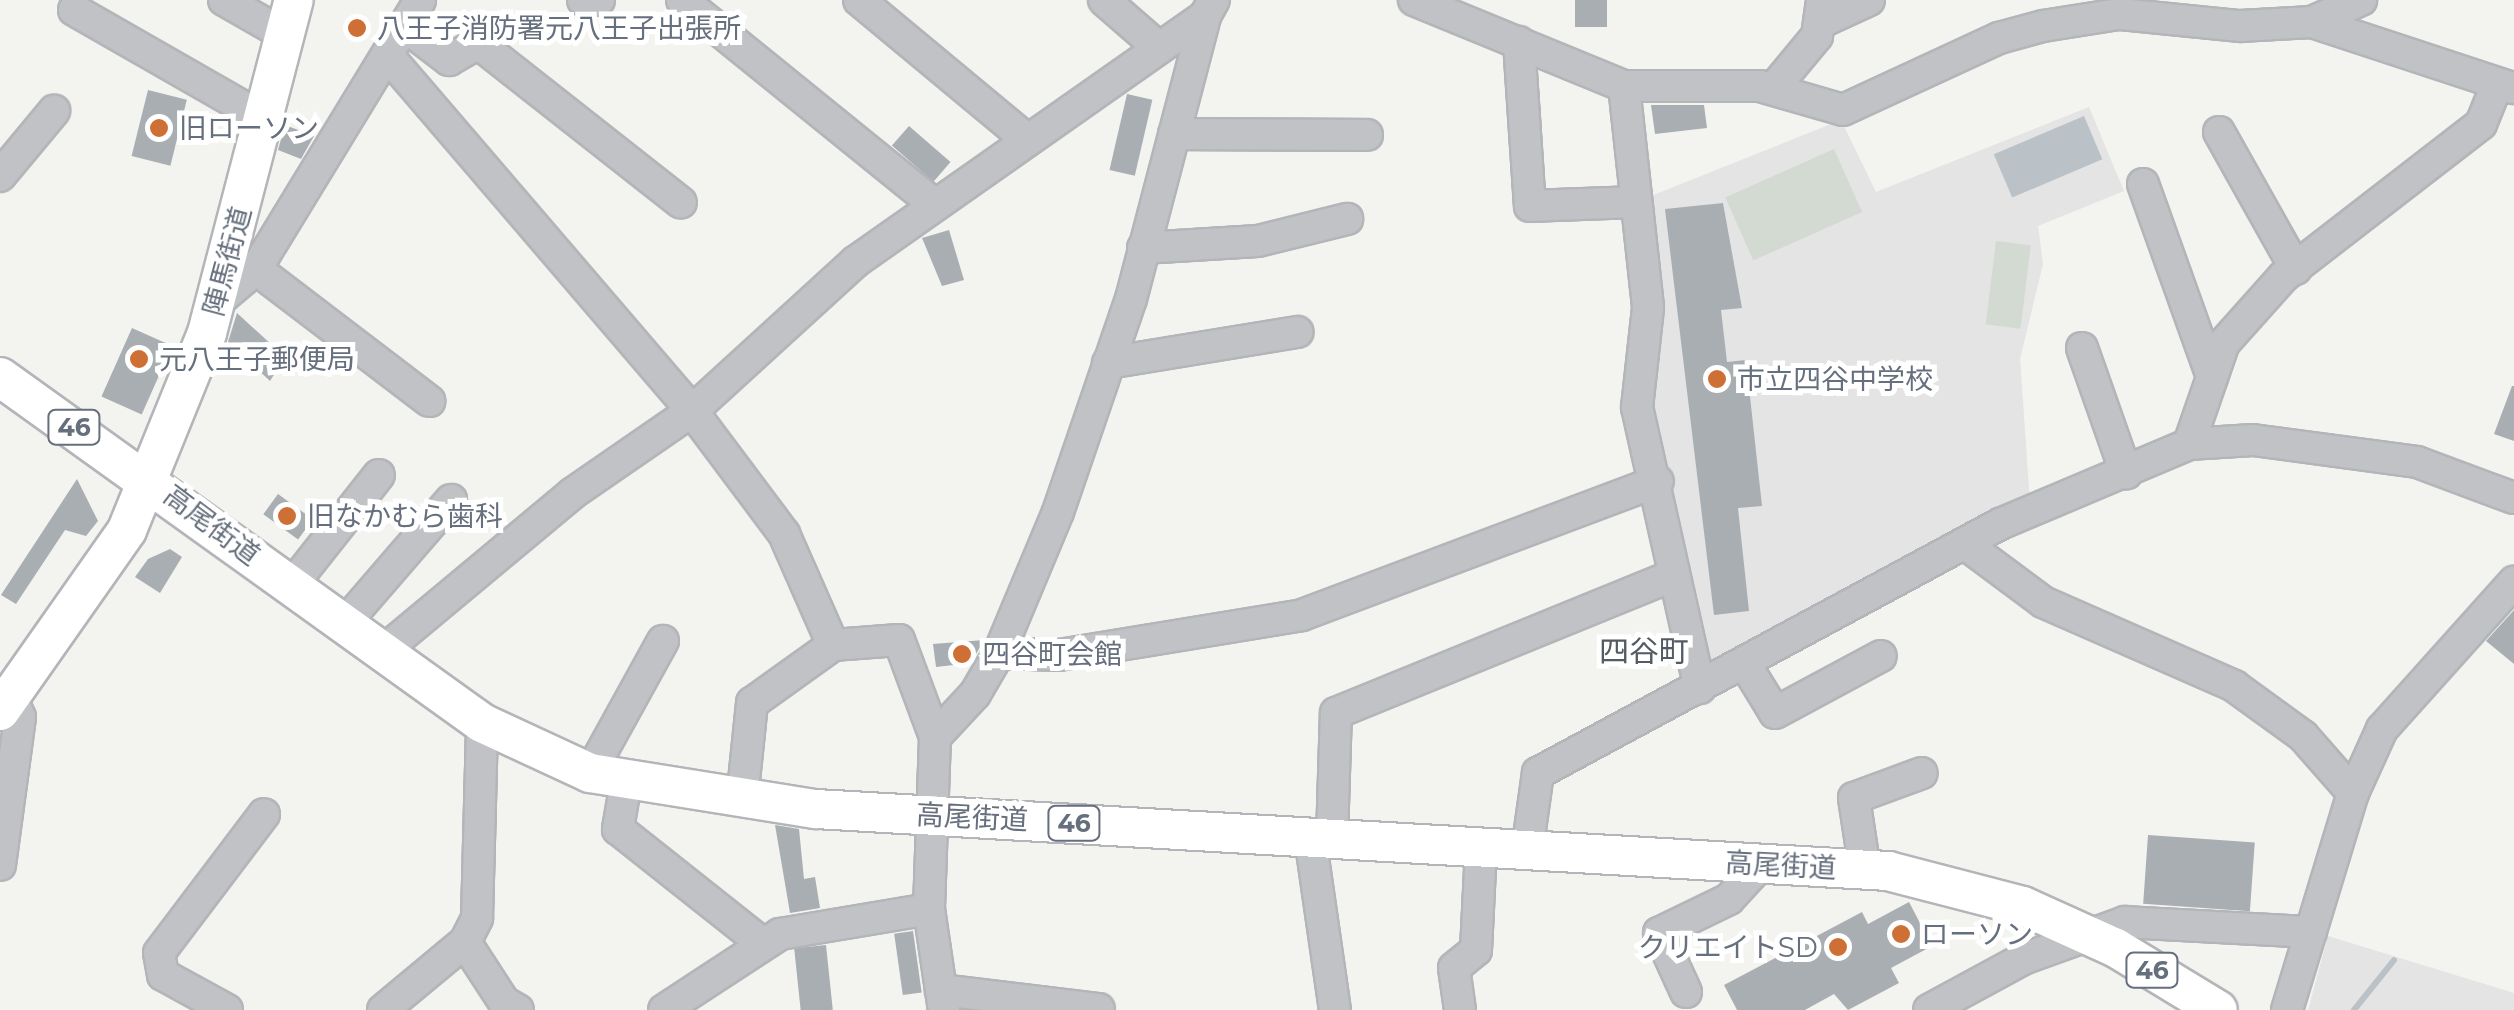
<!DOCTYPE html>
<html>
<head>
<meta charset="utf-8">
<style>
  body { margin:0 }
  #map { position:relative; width:2514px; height:1010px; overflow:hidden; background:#f3f3f0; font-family:Montserrat,"Noto Sans JP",sans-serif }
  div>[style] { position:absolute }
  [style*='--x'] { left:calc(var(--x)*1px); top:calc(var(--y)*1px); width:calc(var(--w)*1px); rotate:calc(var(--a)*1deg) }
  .built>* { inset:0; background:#e3e4e3 }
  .green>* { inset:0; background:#d3dad1; transform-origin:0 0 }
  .water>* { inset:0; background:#bbc2c7; transform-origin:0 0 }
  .stream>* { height:6px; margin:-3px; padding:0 3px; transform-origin:3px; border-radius:3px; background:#bbc2c7 }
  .building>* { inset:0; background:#a9aeb3; transform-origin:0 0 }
  .roads { filter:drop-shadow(2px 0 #b3b5b9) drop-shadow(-2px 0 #b3b5b9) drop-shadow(0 2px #b3b5b9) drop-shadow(0 -2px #b3b5b9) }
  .minor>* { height:30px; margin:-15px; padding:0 15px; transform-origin:15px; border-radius:15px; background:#c0c2c5 }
  .major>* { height:38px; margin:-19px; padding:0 19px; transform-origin:19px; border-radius:19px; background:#fff }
  .dots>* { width:28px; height:28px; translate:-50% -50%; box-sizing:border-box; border:5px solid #fff; border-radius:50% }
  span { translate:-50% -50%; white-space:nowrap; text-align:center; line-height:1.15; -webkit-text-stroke:10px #fff; paint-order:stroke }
  .shield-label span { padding:2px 8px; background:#fff; border:2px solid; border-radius:8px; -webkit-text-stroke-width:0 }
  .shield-label { font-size:25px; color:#666f7d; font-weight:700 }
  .poi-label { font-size:28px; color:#666f7d }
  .left { translate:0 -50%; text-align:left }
  .right { translate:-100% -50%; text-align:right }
  .street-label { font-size:28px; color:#666f7d }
  .neighbourhood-label { font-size:30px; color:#535a63 }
</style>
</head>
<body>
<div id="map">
  <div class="built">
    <i style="clip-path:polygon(2089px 107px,2124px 191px,2038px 226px,2043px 264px,2020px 359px,2030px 502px,1717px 667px,1704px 661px,1654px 426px,1651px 196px,1841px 120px,1876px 192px)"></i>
    <i style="clip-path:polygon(2328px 936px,2514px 993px,2514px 1010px,2308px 1010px)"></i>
  </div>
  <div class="green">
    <i style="left:1834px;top:149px;width:69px;height:119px;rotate:66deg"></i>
    <i style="left:1996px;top:241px;width:35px;height:84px;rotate:7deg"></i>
  </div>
  <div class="water">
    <i style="left:2084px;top:116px;width:47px;height:98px;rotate:67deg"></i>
  </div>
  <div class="stream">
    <i style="--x:2354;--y:1010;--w:64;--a:-51.3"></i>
  </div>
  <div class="building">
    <i style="left:1575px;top:0;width:32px;height:27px"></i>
    <i style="left:148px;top:90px;width:40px;height:68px;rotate:14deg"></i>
    <i style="left:1127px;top:94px;width:26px;height:78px;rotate:13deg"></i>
    <i style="clip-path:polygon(1651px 105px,1704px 105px,1707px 128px,1655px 134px)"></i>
    <i style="clip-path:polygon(285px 125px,314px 136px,301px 159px,278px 150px)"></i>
    <i style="left:909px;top:126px;width:55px;height:26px;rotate:41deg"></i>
    <i style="clip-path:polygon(1723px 203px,1742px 308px,1721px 310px,1727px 362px,1746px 360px,1762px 506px,1738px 508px,1749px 611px,1714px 615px,1665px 209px)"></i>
    <i style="clip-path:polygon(949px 230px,964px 280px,942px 286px,922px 238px)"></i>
    <i style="clip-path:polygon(237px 313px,285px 357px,270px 381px,228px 342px)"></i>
    <i style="left:132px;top:328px;width:44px;height:75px;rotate:24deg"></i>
    <i style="clip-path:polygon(2512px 386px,2514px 386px,2514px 441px,2494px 434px)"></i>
    <i style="clip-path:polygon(77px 479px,98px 521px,86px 536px,65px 530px,16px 604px,1px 595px)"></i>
    <i style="left:278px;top:494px;width:43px;height:25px;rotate:36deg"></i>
    <i style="clip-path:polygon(170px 549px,182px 557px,160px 593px,135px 577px,148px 559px)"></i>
    <i style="clip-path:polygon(2514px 610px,2514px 664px,2486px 641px)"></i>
    <i style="clip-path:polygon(984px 640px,971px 663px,936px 667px,933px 644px)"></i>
    <i style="clip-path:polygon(775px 825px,799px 829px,804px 879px,815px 877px,820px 908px,790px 913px)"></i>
    <i style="left:2148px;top:835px;width:107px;height:69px;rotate:4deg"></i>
    <i style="clip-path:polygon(1909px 902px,1932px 946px,1891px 968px,1899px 983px,1848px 1010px,1834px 994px,1805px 1010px,1737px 1010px,1724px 985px,1862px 912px,1868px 924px)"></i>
    <i style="left:913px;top:931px;width:62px;height:19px;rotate:82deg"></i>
    <i style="left:826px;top:945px;width:65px;height:32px;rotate:84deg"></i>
  </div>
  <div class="roads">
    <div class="minor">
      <i style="--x:224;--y:0;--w:70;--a:29.8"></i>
      <i style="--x:583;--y:0;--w:16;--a:0"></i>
      <i style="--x:682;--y:0;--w:326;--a:39"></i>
      <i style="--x:859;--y:0;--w:216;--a:39.7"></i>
      <i style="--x:1104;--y:0;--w:70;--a:41"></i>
      <i style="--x:1414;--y:0;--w:227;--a:22.3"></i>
      <i style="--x:1624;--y:86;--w:136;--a:0"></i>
      <i style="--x:1760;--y:86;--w:86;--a:16.1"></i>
      <i style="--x:1843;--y:110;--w:172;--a:-24.8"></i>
      <i style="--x:1999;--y:38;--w:46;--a:-15.3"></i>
      <i style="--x:2043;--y:26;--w:77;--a:-9"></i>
      <i style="--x:2119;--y:14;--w:122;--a:5.7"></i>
      <i style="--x:2240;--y:26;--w:72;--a:-3.2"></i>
      <i style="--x:2312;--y:22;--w:54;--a:-24.2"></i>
      <i style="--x:74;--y:10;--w:219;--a:29.8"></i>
      <i style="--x:2312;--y:22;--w:212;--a:18.2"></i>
      <i style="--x:1819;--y:23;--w:55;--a:-24.7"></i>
      <i style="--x:407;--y:28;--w:53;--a:37.3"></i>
      <i style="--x:449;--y:60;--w:34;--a:-30"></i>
      <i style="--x:478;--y:43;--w:258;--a:38.2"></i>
      <i style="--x:1519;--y:42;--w:164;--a:86.2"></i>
      <i style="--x:1530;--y:206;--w:105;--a:-2.2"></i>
      <i style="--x:388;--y:56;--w:467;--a:49.4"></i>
      <i style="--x:692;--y:411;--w:154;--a:53.2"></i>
      <i style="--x:784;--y:534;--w:121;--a:66.2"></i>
      <i style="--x:1624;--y:86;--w:223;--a:83.8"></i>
      <i style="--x:1648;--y:308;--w:100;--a:96.3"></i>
      <i style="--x:1637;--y:407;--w:288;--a:77.4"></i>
      <i style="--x:1773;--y:89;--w:69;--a:-50.3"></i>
      <i style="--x:1817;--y:36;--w:36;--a:-82"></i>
      <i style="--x:2219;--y:132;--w:157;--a:60.7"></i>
      <i style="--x:1174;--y:134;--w:193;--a:0.3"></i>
      <i style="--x:0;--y:176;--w:85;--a:-50.3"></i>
      <i style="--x:2143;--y:184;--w:205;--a:70.3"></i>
      <i style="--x:1143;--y:248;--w:115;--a:-3.5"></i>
      <i style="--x:1258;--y:241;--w:92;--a:-13.9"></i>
      <i style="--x:256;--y:269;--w:218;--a:37.3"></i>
      <i style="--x:217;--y:302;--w:51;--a:-40.2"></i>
      <i style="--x:256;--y:269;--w:315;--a:-58.6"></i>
      <i style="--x:2082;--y:348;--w:133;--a:70.6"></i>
      <i style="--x:1108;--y:363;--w:192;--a:-9.3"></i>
      <i style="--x:2189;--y:444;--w:107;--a:-70.9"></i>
      <i style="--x:2224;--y:343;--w:89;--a:-48.2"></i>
      <i style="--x:2283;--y:277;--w:250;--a:-37.7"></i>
      <i style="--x:2481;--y:124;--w:40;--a:-68"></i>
      <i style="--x:1965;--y:544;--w:97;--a:36.6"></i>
      <i style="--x:2043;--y:602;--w:209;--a:23.7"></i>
      <i style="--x:2234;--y:686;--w:85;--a:35.9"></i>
      <i style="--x:2303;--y:736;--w:76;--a:48.7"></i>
      <i style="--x:292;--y:585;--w:140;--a:-51.7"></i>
      <i style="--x:344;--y:624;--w:164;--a:-49.2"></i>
      <i style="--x:381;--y:653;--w:250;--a:-39.8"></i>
      <i style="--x:573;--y:493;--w:145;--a:-34.6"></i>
      <i style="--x:692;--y:411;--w:221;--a:-42.4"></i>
      <i style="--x:855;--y:262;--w:428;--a:-35.1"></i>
      <i style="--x:1205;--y:16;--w:18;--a:-61"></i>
      <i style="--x:999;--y:653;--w:60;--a:1.9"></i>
      <i style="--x:1059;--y:655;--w:246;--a:-9.3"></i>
      <i style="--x:1302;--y:615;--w:380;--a:-20.6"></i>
      <i style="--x:1745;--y:664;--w:57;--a:58.5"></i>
      <i style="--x:1775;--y:713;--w:120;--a:-28.3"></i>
      <i style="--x:935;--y:737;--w:59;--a:-47.1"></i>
      <i style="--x:975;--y:694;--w:48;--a:-59.7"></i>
      <i style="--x:999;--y:653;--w:153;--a:-67.3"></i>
      <i style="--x:1058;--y:512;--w:225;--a:-71.1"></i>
      <i style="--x:1131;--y:299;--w:293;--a:-75.3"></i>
      <i style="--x:590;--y:773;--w:151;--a:-61.1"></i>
      <i style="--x:626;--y:782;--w:48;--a:99.7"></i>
      <i style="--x:618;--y:829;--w:184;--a:38.4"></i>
      <i style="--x:742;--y:800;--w:98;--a:-84.1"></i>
      <i style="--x:752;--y:703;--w:100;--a:-35.6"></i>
      <i style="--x:833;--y:645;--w:66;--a:-4.3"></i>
      <i style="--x:899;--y:640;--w:103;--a:69.6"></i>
      <i style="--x:935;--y:737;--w:172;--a:92"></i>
      <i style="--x:929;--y:909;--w:102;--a:81.6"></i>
      <i style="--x:1310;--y:837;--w:175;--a:81.8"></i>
      <i style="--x:1332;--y:838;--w:125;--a:-88.2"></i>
      <i style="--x:1336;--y:713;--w:362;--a:-22.2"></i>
      <i style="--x:1527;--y:851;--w:79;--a:-82"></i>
      <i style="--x:1538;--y:773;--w:525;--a:-28.32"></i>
      <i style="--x:2000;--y:524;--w:205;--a:-22.9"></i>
      <i style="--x:2189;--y:444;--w:64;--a:-3.6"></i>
      <i style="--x:2253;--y:440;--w:165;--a:7.6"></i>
      <i style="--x:2417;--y:462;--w:103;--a:20.4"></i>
      <i style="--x:0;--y:865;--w:149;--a:-82.3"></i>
      <i style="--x:20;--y:717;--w:21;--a:-115"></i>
      <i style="--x:1865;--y:870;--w:73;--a:-98.7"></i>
      <i style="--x:1854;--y:798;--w:72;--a:-20.2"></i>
      <i style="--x:465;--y:942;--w:72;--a:57"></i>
      <i style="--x:504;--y:1002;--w:16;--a:30"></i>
      <i style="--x:941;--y:990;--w:159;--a:6.9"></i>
      <i style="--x:1686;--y:992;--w:65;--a:-114.6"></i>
      <i style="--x:1659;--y:933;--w:78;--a:-25.9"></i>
      <i style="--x:1729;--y:899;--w:47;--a:-47.6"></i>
      <i style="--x:227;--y:1010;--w:73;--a:-151.3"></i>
      <i style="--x:163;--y:975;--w:22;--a:-100"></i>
      <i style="--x:159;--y:953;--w:174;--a:-52.9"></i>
      <i style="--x:383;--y:1010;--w:107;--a:-39.7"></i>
      <i style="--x:465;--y:942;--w:27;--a:-63"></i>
      <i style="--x:477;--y:918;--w:195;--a:-88.5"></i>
      <i style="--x:664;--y:1010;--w:139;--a:-33.2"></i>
      <i style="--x:780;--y:934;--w:151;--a:-9.5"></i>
      <i style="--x:1460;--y:1010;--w:42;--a:-98.1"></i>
      <i style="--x:1454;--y:968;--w:28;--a:-39"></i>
      <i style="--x:1476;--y:950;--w:102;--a:-87.2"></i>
      <i style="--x:1929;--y:1010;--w:107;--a:-28.5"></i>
      <i style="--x:2023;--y:959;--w:109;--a:-19.9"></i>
      <i style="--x:2125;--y:922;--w:186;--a:3.1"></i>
      <i style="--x:2287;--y:1010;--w:227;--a:-73.1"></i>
      <i style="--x:2353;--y:793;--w:70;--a:-65.6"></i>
      <i style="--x:2382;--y:729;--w:198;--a:-48.1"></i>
    </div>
    <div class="major">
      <i style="--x:0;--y:377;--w:593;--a:35.67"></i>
      <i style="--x:482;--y:723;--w:119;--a:24.8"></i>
      <i style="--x:590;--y:773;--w:229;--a:9.1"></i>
      <i style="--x:816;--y:809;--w:1074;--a:3.31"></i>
      <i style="--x:1888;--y:871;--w:139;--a:14.5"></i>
      <i style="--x:2023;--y:906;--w:102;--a:24.3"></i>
      <i style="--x:2116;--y:948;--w:119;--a:31.3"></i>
      <i style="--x:0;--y:711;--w:221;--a:-54.9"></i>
      <i style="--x:127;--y:530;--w:213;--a:-67.9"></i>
      <i style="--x:207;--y:333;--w:344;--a:-75.4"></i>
    </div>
  </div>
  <div class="dots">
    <i style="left:357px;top:28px;background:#ce6f35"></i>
    <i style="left:159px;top:128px;background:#ce6f35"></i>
    <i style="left:139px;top:359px;background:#ce6f35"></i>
    <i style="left:1717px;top:379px;background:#ce6f35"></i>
    <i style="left:287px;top:516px;background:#ce6f35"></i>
    <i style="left:962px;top:654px;background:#ce6f35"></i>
    <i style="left:1901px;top:934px;background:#ce6f35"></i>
    <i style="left:1838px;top:947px;background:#ce6f35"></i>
  </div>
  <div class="shield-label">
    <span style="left:74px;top:427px">46</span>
    <span style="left:1074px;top:823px">46</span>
    <span style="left:2152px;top:970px">46</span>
  </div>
  <div class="poi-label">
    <span class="left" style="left:377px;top:28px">八王子消防署元八王子出張所</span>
    <span class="left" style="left:179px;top:128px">旧ローソン</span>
    <span class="left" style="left:159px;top:359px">元八王子郵便局</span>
    <span class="left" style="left:1737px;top:379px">市立四谷中学校</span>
    <span class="left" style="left:307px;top:516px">旧なかむら歯科</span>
    <span class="left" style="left:982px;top:654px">四谷町会館</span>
    <span class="left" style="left:1921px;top:934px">ローソン</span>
    <span class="right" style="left:1818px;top:947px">クリエイトSD</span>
  </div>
  <div class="street-label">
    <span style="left:227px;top:261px;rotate:-75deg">陣馬街道</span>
    <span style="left:212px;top:525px;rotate:37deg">高尾街道</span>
    <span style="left:972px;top:817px;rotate:3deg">高尾街道</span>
    <span style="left:1781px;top:865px;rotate:3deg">高尾街道</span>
  </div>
  <div class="neighbourhood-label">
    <span style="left:1644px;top:652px">四谷町</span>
  </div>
</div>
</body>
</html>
